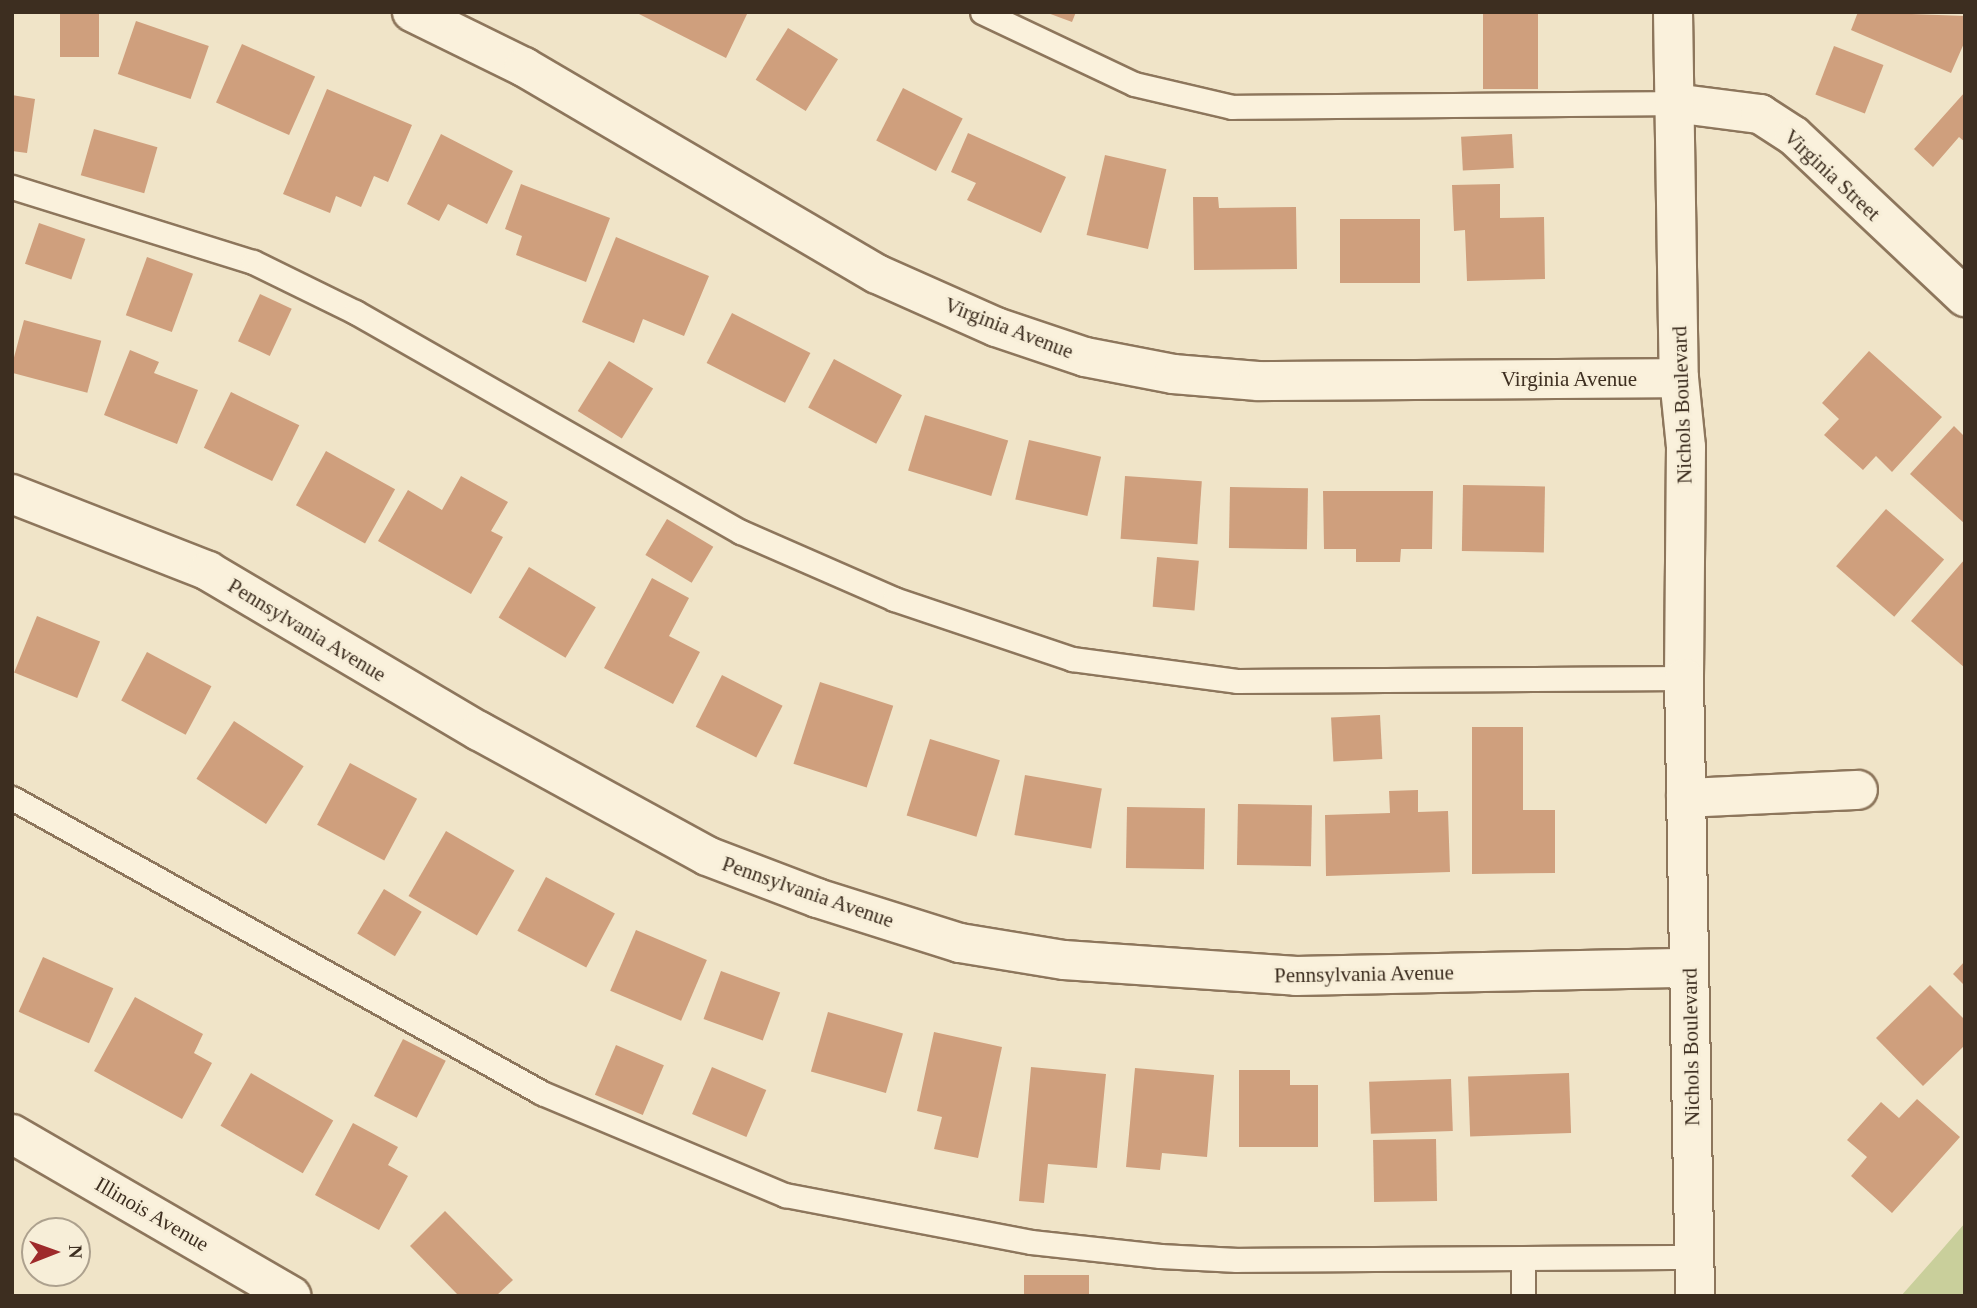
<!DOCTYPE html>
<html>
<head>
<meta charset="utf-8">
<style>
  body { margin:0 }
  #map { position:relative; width:1977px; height:1308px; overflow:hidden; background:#f0e4c8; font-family:Georgia,serif }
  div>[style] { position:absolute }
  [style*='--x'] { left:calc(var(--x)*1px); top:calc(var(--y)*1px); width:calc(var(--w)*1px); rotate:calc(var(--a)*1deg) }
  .green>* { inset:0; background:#c9cf9b }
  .building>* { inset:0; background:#cf9f7d; transform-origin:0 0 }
  .roads { filter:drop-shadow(2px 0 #8d765c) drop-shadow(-2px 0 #8d765c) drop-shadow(0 2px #8d765c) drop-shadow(0 -2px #8d765c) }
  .service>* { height:23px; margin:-11.5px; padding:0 11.5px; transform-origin:11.5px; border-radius:11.5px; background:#faf1dc }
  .minor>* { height:38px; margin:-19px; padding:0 19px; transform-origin:19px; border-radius:19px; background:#faf1dc }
  .tertiary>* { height:38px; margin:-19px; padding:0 19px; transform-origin:19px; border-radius:19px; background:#faf1dc }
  span { translate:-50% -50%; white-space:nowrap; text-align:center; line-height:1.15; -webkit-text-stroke:5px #f7eed8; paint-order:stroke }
  .street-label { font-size:21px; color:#3d2e20 }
  .frame { position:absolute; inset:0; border:14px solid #3d2e20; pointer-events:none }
  .north { position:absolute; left:21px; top:1217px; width:70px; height:70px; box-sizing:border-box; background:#f7eed8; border:2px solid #ada18e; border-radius:50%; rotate:89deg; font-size:19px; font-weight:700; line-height:28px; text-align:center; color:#3d2e20 }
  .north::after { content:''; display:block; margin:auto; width:24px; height:32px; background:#9e2a2b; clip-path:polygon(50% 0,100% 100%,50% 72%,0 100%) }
</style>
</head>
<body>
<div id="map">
  <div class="green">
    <i style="clip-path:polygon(1965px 1223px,1965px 1296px,1901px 1296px,1939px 1253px)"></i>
  </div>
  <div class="building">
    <i style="left:60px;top:12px;width:39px;height:45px"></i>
    <i style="clip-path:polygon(635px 12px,748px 12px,726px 58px)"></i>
    <i style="clip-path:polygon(1045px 12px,1076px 12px,1072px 22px)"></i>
    <i style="left:1483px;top:12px;width:55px;height:77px"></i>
    <i style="clip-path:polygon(1858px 12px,1965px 16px,1965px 41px,1951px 73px,1851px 30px)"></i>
    <i style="left:136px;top:21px;width:77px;height:56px;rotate:19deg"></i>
    <i style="left:788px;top:28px;width:59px;height:61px;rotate:32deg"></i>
    <i style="left:242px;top:44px;width:80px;height:64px;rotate:24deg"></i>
    <i style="left:1834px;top:46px;width:53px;height:52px;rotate:21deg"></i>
    <i style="left:903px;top:88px;width:67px;height:59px;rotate:27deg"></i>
    <i style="clip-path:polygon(327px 89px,412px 125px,388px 182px,374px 176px,361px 207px,336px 196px,330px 213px,283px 194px)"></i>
    <i style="clip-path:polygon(1965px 92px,1965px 142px,1959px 137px,1933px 167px,1914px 149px)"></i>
    <i style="clip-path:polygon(12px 95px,35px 99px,27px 153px,12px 151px)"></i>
    <i style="left:94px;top:129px;width:66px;height:48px;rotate:16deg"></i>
    <i style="clip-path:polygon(968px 133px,1066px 177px,1041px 233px,967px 200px,976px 183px,951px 172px)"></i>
    <i style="clip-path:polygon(441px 134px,513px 171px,487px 224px,448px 204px,439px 221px,407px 204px)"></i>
    <i style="left:1512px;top:134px;width:34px;height:51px;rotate:87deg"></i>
    <i style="left:1105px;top:155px;width:63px;height:82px;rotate:13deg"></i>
    <i style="clip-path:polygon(521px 184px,610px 218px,586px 282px,516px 255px,522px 236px,505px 229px)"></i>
    <i style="clip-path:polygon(1500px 184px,1500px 218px,1544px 217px,1545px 279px,1467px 281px,1465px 230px,1454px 231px,1452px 185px)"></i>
    <i style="clip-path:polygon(1193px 197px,1218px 197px,1219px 208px,1296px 207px,1297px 269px,1194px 270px)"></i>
    <i style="left:1340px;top:219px;width:80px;height:64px"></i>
    <i style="left:39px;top:223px;width:49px;height:43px;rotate:19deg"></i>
    <i style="clip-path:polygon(616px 237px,709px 276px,684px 336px,643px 319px,634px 343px,582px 322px)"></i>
    <i style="left:147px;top:257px;width:49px;height:62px;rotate:20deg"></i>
    <i style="left:260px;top:294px;width:35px;height:52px;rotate:25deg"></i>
    <i style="left:732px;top:313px;width:88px;height:56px;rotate:27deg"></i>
    <i style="left:24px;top:320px;width:80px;height:54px;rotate:15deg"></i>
    <i style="clip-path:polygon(130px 350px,159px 362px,154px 373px,198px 390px,177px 444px,104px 415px)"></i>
    <i style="clip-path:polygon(1869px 351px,1942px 417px,1892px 472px,1876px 456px,1863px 470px,1824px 435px,1839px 419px,1822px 403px)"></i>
    <i style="left:834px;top:359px;width:77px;height:55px;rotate:28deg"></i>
    <i style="left:609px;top:361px;width:52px;height:59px;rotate:32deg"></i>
    <i style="left:231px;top:392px;width:76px;height:62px;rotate:26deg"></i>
    <i style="left:925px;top:415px;width:87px;height:58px;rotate:17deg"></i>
    <i style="clip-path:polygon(1954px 426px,1965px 437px,1965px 524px,1910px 474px)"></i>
    <i style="left:1029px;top:440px;width:74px;height:61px;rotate:13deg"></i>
    <i style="left:326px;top:451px;width:79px;height:62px;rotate:29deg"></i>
    <i style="clip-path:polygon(461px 476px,508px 502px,491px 531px,503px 537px,471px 594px,378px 541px,408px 490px,442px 510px)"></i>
    <i style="left:1125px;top:476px;width:77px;height:63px;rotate:4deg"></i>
    <i style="left:1463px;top:485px;width:82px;height:66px;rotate:1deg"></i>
    <i style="left:1230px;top:487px;width:78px;height:61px;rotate:1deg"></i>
    <i style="clip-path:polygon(1323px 491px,1433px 491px,1432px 549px,1401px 549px,1400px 562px,1356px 562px,1356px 549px,1324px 549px)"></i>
    <i style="left:1886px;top:509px;width:77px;height:76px;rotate:41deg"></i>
    <i style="left:667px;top:519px;width:54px;height:42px;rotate:31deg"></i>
    <i style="left:1157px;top:557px;width:42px;height:50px;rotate:5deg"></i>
    <i style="clip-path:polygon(1965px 559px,1965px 668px,1911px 621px)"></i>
    <i style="left:529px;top:567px;width:78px;height:59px;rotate:31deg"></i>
    <i style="clip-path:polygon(652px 578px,689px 598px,669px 636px,700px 652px,673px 704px,604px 668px)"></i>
    <i style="left:37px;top:616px;width:68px;height:61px;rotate:22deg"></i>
    <i style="left:147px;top:652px;width:73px;height:55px;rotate:28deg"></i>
    <i style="left:722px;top:675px;width:68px;height:58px;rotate:27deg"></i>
    <i style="left:820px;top:682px;width:77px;height:86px;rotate:18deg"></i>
    <i style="left:1380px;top:715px;width:44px;height:49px;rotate:87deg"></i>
    <i style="left:234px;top:721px;width:83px;height:69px;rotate:33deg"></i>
    <i style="clip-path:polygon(1472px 727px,1523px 727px,1523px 810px,1555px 810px,1555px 873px,1472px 874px)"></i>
    <i style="left:930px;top:739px;width:73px;height:80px;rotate:17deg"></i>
    <i style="left:350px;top:763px;width:76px;height:70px;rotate:28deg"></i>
    <i style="left:1025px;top:775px;width:78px;height:61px;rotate:10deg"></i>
    <i style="clip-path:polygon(1418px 790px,1418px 812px,1448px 811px,1450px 872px,1326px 876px,1325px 815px,1390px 813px,1389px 791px)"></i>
    <i style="left:1238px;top:804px;width:74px;height:61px;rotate:1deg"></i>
    <i style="left:1127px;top:807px;width:78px;height:61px;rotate:1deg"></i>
    <i style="left:446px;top:831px;width:79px;height:75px;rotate:30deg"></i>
    <i style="left:546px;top:877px;width:78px;height:61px;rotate:28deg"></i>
    <i style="left:384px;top:889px;width:44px;height:52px;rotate:31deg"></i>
    <i style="left:636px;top:930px;width:77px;height:66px;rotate:23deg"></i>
    <i style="left:43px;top:957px;width:77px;height:60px;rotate:24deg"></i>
    <i style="clip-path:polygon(1965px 961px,1965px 986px,1953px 974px)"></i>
    <i style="left:721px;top:971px;width:63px;height:51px;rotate:20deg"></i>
    <i style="clip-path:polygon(1930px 985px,1965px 1020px,1965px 1045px,1923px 1086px,1876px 1038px)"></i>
    <i style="clip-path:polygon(135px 997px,203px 1034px,194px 1053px,212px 1063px,182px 1119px,94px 1071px)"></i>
    <i style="left:828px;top:1012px;width:78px;height:62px;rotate:16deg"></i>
    <i style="clip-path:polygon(934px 1032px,1002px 1047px,978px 1158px,934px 1149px,942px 1117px,917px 1111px)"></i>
    <i style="left:403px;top:1039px;width:48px;height:64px;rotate:27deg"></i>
    <i style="left:616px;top:1045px;width:52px;height:54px;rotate:23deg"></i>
    <i style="left:712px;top:1067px;width:59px;height:51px;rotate:23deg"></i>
    <i style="clip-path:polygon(1031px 1067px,1106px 1074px,1097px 1168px,1048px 1164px,1044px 1203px,1019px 1201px)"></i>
    <i style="clip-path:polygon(1135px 1068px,1214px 1075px,1207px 1157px,1162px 1153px,1160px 1170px,1126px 1167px)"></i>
    <i style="clip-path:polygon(1239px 1070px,1290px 1070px,1290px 1085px,1318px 1085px,1318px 1147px,1239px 1147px)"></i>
    <i style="left:251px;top:1073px;width:95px;height:61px;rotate:30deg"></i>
    <i style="left:1569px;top:1073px;width:60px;height:101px;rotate:88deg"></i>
    <i style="left:1451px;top:1079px;width:52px;height:82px;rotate:88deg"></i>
    <i style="clip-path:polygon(1917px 1099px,1960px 1137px,1892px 1213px,1851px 1176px,1867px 1157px,1847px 1140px,1881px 1102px,1899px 1118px)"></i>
    <i style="clip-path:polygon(353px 1123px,398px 1147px,388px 1165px,408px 1176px,379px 1230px,315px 1195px)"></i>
    <i style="left:1436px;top:1139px;width:62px;height:63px;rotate:89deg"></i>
    <i style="clip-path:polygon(445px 1211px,513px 1280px,496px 1296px,459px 1296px,410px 1246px)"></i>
    <i style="left:1024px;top:1275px;width:65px;height:21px"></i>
  </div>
  <div class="roads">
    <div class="service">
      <i style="--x:982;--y:12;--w:168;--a:25.3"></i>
      <i style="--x:1134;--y:84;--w:101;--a:13.2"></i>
      <i style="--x:1232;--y:107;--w:442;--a:-0.5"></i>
      <i style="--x:12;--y:187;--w:252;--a:17.3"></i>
      <i style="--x:253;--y:262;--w:114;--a:26.1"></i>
      <i style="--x:355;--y:312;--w:444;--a:29.7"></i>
      <i style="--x:741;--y:532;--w:167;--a:23.6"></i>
      <i style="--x:894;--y:599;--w:188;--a:18.6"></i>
      <i style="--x:1072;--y:659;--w:166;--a:7.6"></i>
      <i style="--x:1237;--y:681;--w:447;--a:-0.4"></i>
      <i style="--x:12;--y:798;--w:607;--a:29.1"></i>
      <i style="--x:542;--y:1093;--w:264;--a:22.8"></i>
      <i style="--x:785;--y:1195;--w:250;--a:10.8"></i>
      <i style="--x:1031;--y:1242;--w:130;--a:6.2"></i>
      <i style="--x:1160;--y:1256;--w:77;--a:3"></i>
      <i style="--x:1237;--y:1260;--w:460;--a:-0.4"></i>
      <i style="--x:1523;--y:1296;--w:37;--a:-90"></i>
    </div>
    <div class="minor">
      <i style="--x:412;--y:12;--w:125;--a:26.2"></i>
      <i style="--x:524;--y:67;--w:409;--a:30.4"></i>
      <i style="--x:877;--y:274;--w:130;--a:24"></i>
      <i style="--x:996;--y:327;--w:94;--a:18.6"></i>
      <i style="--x:1085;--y:357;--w:90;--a:10.9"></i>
      <i style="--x:1173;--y:374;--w:85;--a:4.7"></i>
      <i style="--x:1258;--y:381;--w:421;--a:-0.4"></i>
      <i style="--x:1674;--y:103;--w:87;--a:7.3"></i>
      <i style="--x:1760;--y:114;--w:40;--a:32.9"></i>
      <i style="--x:1794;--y:136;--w:235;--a:43.3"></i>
      <i style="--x:12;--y:494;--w:211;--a:21.4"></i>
      <i style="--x:208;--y:571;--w:315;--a:30.6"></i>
      <i style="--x:479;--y:731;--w:260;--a:28.7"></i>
      <i style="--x:707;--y:856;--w:118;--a:20.9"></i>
      <i style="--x:817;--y:898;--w:150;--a:17.5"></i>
      <i style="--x:960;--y:943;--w:105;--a:9.3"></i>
      <i style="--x:1064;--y:960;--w:233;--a:3.9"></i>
      <i style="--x:1296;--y:976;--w:393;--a:-1.2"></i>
      <i style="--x:1686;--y:798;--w:172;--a:-2.7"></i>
      <i style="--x:12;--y:1134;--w:323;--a:30.1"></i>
    </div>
    <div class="tertiary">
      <i style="--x:1673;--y:12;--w:366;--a:89.1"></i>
      <i style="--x:1679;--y:378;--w:69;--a:84.2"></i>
      <i style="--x:1686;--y:447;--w:231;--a:90.5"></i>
      <i style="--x:1684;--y:678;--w:618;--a:88.98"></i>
    </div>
  </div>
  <div class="street-label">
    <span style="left:1832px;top:175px;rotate:43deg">Virginia Street</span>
    <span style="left:1009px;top:328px;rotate:21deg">Virginia Avenue</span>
    <span style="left:1569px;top:379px">Virginia Avenue</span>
    <span style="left:1682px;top:405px;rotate:-92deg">Nichols Boulevard</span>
    <span style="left:307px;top:630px;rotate:31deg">Pennsylvania Avenue</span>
    <span style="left:808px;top:892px;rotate:19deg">Pennsylvania Avenue</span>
    <span style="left:1364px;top:974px;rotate:-1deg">Pennsylvania Avenue</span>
    <span style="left:1691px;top:1047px;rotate:-91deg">Nichols Boulevard</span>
    <span style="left:152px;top:1214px;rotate:30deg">Illinois Avenue</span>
  </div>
  <div class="frame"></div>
  <div class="north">N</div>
</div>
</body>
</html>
